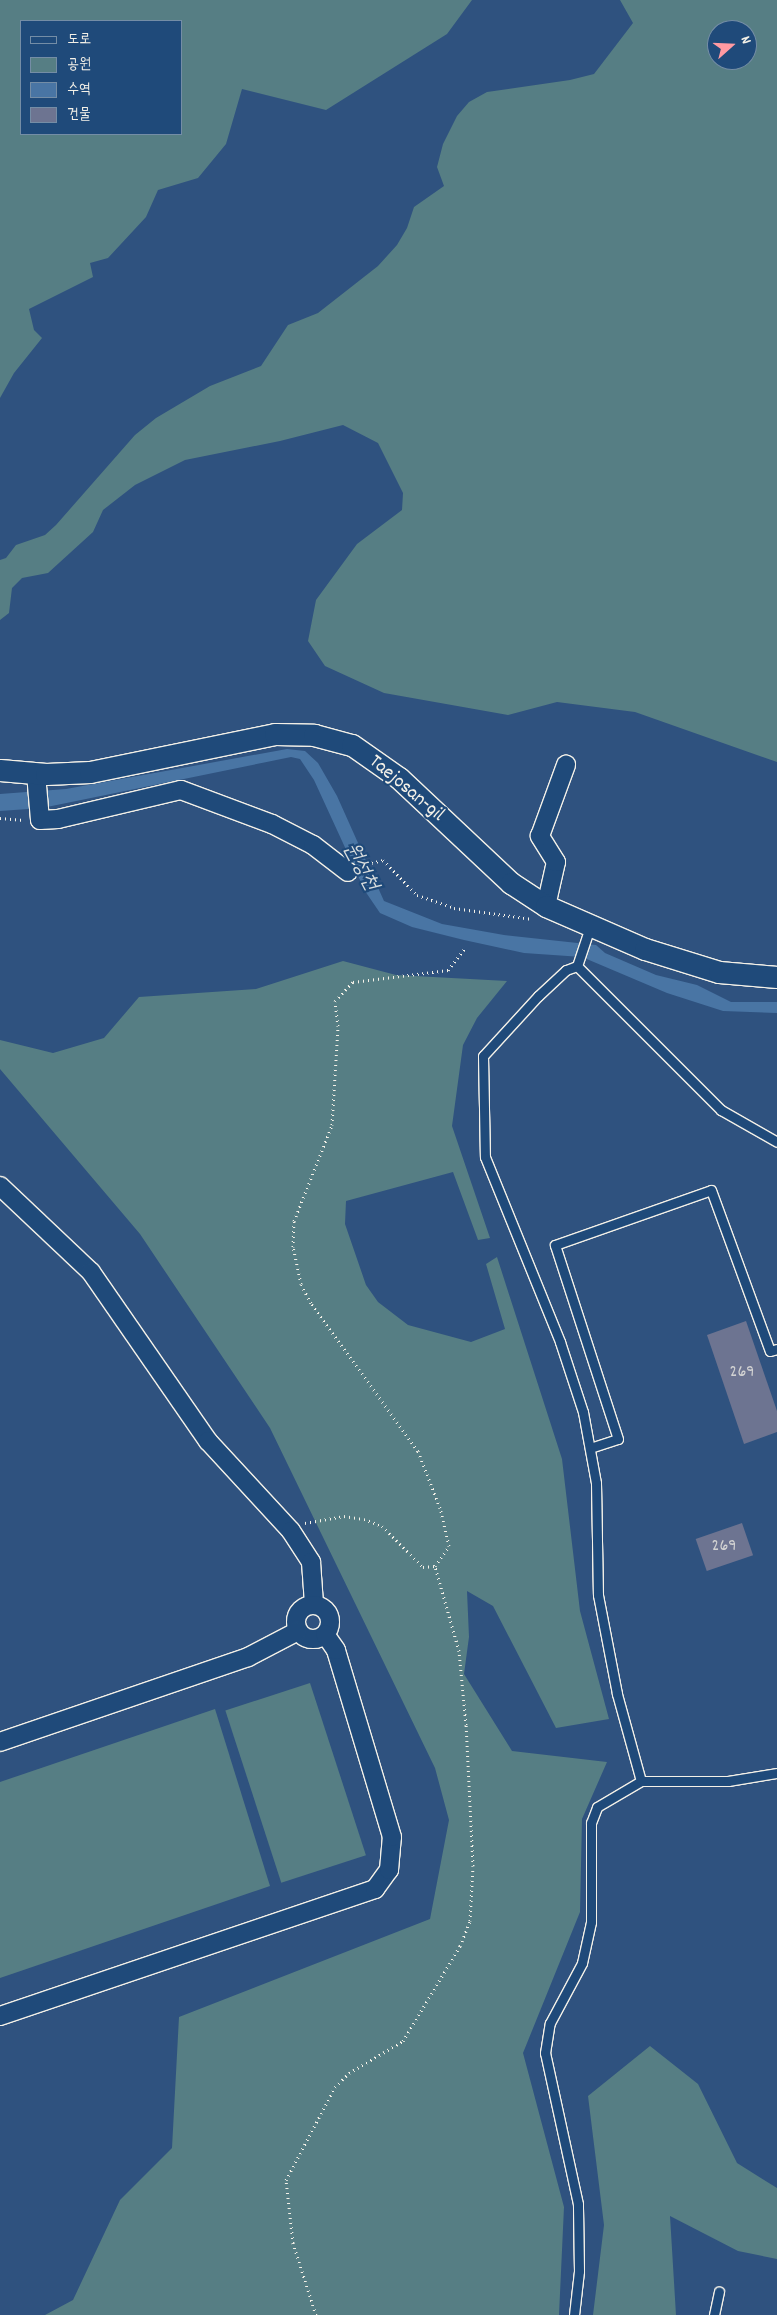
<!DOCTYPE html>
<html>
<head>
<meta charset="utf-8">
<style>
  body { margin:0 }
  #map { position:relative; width:777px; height:2315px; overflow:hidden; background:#2f527f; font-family:Dekko,"Poor Story",sans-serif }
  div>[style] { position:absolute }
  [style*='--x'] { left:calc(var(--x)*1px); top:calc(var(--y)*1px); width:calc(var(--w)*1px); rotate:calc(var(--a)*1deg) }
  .green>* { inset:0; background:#567e84; transform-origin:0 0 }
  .water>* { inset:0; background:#4975a4 }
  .building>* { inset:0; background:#6d7491; transform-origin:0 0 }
  .path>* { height:3px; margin-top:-1.5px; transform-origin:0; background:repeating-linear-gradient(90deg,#f4f1e8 0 1px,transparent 0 5px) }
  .roads { filter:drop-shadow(1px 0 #f4f1e8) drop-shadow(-1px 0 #f4f1e8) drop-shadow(0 1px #f4f1e8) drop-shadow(0 -1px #f4f1e8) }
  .service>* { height:9px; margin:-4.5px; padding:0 4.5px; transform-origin:4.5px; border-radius:4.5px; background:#1f4a7a }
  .minor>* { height:18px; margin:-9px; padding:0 9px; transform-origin:9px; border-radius:9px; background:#1f4a7a }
  .minor>.ring { margin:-9px; padding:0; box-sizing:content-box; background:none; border:18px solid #1f4a7a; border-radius:50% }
  .tertiary>* { height:21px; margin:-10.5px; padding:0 10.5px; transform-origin:10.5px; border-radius:10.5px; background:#1f4a7a }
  span { translate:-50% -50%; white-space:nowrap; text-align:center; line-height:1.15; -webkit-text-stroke:4.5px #1f4a7a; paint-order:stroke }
  .number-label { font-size:18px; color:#d2d2d2 }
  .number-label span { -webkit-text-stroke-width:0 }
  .street-label { font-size:20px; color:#f4f1e8 }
  .water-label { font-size:21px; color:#dadede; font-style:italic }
  .legend { position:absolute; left:20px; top:20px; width:162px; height:115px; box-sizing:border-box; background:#1f4a7a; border:1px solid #748da6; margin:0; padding:6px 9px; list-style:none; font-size:15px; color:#f4f1e8 }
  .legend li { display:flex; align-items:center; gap:10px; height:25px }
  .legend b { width:25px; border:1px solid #748da6 }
  .north { position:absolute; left:707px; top:20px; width:50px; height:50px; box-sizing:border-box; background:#1f4a7a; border:1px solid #748da6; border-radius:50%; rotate:70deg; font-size:14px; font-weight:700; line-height:20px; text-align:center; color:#f4f1e8 }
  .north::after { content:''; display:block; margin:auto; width:18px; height:22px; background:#ff9aa2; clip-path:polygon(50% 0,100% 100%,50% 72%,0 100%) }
</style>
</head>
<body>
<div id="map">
  <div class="green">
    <i style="clip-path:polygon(evenodd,0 0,472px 0,447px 34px,326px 110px,242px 89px,226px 144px,198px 178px,158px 190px,146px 217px,108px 258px,90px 263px,93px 277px,29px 309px,34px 330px,42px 338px,14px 373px,0 398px,0 0,181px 21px,181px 134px,21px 134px,21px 21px,181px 21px)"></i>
    <i style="clip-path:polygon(evenodd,620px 0,777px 0,777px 762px,635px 712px,557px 702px,508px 715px,384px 693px,325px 666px,308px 641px,316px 600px,357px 544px,402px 510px,403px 493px,378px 443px,343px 425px,280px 441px,185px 460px,135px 485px,103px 510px,93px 532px,48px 573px,22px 578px,12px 588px,9px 613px,0 620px,0 560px,6px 558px,16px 545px,45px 535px,56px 525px,135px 435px,156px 418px,210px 386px,261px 366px,288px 325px,318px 313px,378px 266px,397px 245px,407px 228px,414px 207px,444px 186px,437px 167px,443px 144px,457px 116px,469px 102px,487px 92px,570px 80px,594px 74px,633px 23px,620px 0,717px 30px,747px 30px,747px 60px,717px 60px,717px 30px)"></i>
    <i style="clip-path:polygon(343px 961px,396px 975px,507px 981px,477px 1018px,463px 1045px,452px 1126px,490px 1238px,478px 1240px,453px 1172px,346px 1201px,345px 1224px,366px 1285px,378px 1302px,408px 1325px,471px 1342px,505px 1329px,486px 1264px,497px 1257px,562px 1459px,580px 1611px,609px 1719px,556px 1728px,493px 1606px,467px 1591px,469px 1637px,464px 1674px,512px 1751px,607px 1762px,582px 1819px,580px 1912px,523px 2053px,564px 2207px,559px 2315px,45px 2315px,73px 2300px,120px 2200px,172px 2148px,179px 2017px,430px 1919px,449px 1820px,435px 1768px,270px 1428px,140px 1234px,0 1069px,0 1040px,53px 1053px,104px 1038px,139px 997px,256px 989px)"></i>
    <i style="left:310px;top:1683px;width:181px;height:89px;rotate:72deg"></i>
    <i style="clip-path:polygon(215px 1709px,270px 1886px,0 1978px,0 1782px)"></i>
    <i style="clip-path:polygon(650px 2046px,698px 2084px,737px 2163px,777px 2188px,777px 2259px,738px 2251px,670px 2216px,676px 2315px,593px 2315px,604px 2225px,588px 2096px)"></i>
  </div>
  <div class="water">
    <i style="clip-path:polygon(287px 749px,305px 751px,318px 763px,337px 796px,384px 901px,442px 924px,504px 935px,596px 945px,605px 953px,656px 975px,697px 985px,731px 1002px,777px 1002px,777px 1013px,723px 1011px,667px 993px,582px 957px,524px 953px,464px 940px,412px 927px,380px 913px,365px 891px,314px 780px,300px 759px,291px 757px,42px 808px,0 811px,0 794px,66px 789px)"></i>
  </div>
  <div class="building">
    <i style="clip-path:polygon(746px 1321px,777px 1411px,777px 1432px,744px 1444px,707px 1335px)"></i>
    <i style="left:742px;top:1523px;width:34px;height:49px;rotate:71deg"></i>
  </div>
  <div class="path">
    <i style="--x:0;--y:818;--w:24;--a:5"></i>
    <i style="--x:362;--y:865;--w:22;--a:-13"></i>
    <i style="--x:383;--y:860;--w:49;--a:45.8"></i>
    <i style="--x:417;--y:895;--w:39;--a:19"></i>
    <i style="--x:454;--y:908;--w:79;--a:8"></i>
    <i style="--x:305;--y:1523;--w:40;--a:-10"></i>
    <i style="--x:344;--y:1516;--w:20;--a:9"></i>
    <i style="--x:364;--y:1519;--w:19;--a:21"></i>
    <i style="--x:382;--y:1526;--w:58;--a:45"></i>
    <i style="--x:423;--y:1567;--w:12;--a:-5"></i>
    <i style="--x:316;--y:2315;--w:76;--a:-107.7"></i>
    <i style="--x:293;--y:2243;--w:63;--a:-96.3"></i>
    <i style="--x:286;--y:2180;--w:105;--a:-62.2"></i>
    <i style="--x:335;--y:2087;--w:20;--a:-45"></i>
    <i style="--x:349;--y:2073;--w:63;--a:-30.7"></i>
    <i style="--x:403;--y:2041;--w:111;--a:-59"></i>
    <i style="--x:460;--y:1946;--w:27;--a:-68"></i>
    <i style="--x:470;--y:1921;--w:55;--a:-86.9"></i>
    <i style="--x:473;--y:1866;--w:141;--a:-92.8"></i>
    <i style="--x:466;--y:1725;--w:74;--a:-95.4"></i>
    <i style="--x:459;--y:1651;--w:88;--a:-105.8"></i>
    <i style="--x:435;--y:1566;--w:24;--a:-55"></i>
    <i style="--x:449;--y:1546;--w:39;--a:-103"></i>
    <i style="--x:440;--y:1508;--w:61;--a:-111.1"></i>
    <i style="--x:418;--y:1451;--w:183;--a:-125.9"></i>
    <i style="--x:311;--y:1303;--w:21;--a:-118"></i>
    <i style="--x:301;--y:1284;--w:38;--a:-102"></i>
    <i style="--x:293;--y:1247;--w:26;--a:-88"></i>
    <i style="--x:294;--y:1221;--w:103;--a:-68.4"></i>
    <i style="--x:332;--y:1125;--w:99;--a:-86.5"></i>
    <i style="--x:338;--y:1026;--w:25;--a:-97"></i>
    <i style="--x:335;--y:1001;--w:26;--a:-47"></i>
    <i style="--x:353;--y:982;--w:96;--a:-7.2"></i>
    <i style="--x:448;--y:970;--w:28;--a:-52"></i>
  </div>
  <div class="roads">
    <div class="service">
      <i style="--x:590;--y:927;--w:41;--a:108.4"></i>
      <i style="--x:577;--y:966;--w:12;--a:160"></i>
      <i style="--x:566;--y:970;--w:38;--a:137"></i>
      <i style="--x:538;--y:996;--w:81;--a:132.5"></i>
      <i style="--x:483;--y:1056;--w:101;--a:88.9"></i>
      <i style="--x:485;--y:1157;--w:200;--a:67.9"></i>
      <i style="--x:560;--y:1342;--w:74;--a:71.8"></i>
      <i style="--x:583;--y:1412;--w:72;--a:79.6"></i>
      <i style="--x:596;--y:1483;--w:112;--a:89"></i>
      <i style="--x:598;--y:1595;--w:101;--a:79.1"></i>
      <i style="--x:617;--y:1694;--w:90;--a:74.6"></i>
      <i style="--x:577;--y:966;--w:204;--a:45"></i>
      <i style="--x:721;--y:1110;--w:64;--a:29.7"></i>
      <i style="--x:590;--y:1448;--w:29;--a:-18"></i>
      <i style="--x:618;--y:1439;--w:204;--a:-108"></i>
      <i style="--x:555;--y:1245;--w:165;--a:-19.4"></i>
      <i style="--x:711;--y:1190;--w:171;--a:69.9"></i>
      <i style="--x:770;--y:1351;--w:7;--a:-16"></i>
      <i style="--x:574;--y:2315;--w:44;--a:-83.5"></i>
      <i style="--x:579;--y:2271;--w:67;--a:-90.9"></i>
      <i style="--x:578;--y:2204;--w:155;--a:-102.3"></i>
      <i style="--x:545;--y:2053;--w:30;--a:-81"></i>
      <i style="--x:550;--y:2023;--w:68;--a:-61.9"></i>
      <i style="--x:582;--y:1963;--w:42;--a:-77.6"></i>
      <i style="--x:591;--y:1922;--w:99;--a:-90"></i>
      <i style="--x:591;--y:1823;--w:17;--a:-69"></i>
      <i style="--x:597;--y:1807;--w:51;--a:-30.6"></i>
      <i style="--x:641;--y:1781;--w:87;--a:0"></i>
      <i style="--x:728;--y:1781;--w:50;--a:-9.3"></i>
      <i style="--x:714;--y:2315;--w:24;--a:-78"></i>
    </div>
    <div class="minor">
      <i style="--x:36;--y:774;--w:46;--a:85"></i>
      <i style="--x:40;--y:820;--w:18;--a:-3"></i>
      <i style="--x:58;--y:819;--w:126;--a:-13.3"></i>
      <i style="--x:181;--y:790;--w:97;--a:20.5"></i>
      <i style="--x:272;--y:824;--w:46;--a:27.1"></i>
      <i style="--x:313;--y:845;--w:44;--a:37.6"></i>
      <i style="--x:546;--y:906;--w:45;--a:-77.2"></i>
      <i style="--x:556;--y:862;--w:31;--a:-122"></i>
      <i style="--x:540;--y:836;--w:76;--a:-69.9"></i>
      <i style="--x:0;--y:1186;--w:125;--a:43.4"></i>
      <i style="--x:91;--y:1272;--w:206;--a:55.3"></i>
      <i style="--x:208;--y:1441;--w:122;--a:47.3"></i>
      <i style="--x:291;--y:1531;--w:37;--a:57"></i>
      <i style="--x:311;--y:1562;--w:42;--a:85.9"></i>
      <i class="ring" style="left:296px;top:1605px;width:16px;height:16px"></i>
      <i style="--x:0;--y:1742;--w:262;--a:-18.9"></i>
      <i style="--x:248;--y:1657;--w:56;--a:-27.5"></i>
      <i style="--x:0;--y:2016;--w:396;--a:-18.7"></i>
      <i style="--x:375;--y:1889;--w:24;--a:-54"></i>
      <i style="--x:389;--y:1870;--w:33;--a:-85"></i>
      <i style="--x:392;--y:1837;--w:195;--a:-106.7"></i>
      <i style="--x:336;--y:1650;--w:19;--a:-125"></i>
    </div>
    <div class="tertiary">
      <i style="--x:0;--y:770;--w:46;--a:5"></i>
      <i style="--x:46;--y:774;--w:44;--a:-2.6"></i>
      <i style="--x:90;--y:772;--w:189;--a:-11.6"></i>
      <i style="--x:275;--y:734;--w:39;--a:1"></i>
      <i style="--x:314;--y:735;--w:39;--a:15"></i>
      <i style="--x:352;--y:745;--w:57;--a:35.1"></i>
      <i style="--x:399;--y:778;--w:154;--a:43.2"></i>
      <i style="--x:511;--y:883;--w:42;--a:33.3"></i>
      <i style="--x:546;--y:906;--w:108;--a:23.5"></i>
      <i style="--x:645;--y:949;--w:77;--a:17.3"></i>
      <i style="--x:719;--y:972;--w:58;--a:4.9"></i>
    </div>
  </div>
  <div class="number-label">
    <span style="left:742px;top:1373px">269</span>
    <span style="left:724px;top:1547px">269</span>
  </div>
  <div class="street-label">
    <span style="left:406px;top:789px;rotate:40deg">Taejosan-gil</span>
  </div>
  <div class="water-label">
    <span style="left:360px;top:867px;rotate:62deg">원성천</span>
  </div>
  <ul class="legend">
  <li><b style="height:6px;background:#1f4a7a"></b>도로</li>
  <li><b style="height:14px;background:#567e84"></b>공원</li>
  <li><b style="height:14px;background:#4975a4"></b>수역</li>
  <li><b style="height:14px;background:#6d7491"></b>건물</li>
  </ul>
  <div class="north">N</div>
</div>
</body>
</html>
